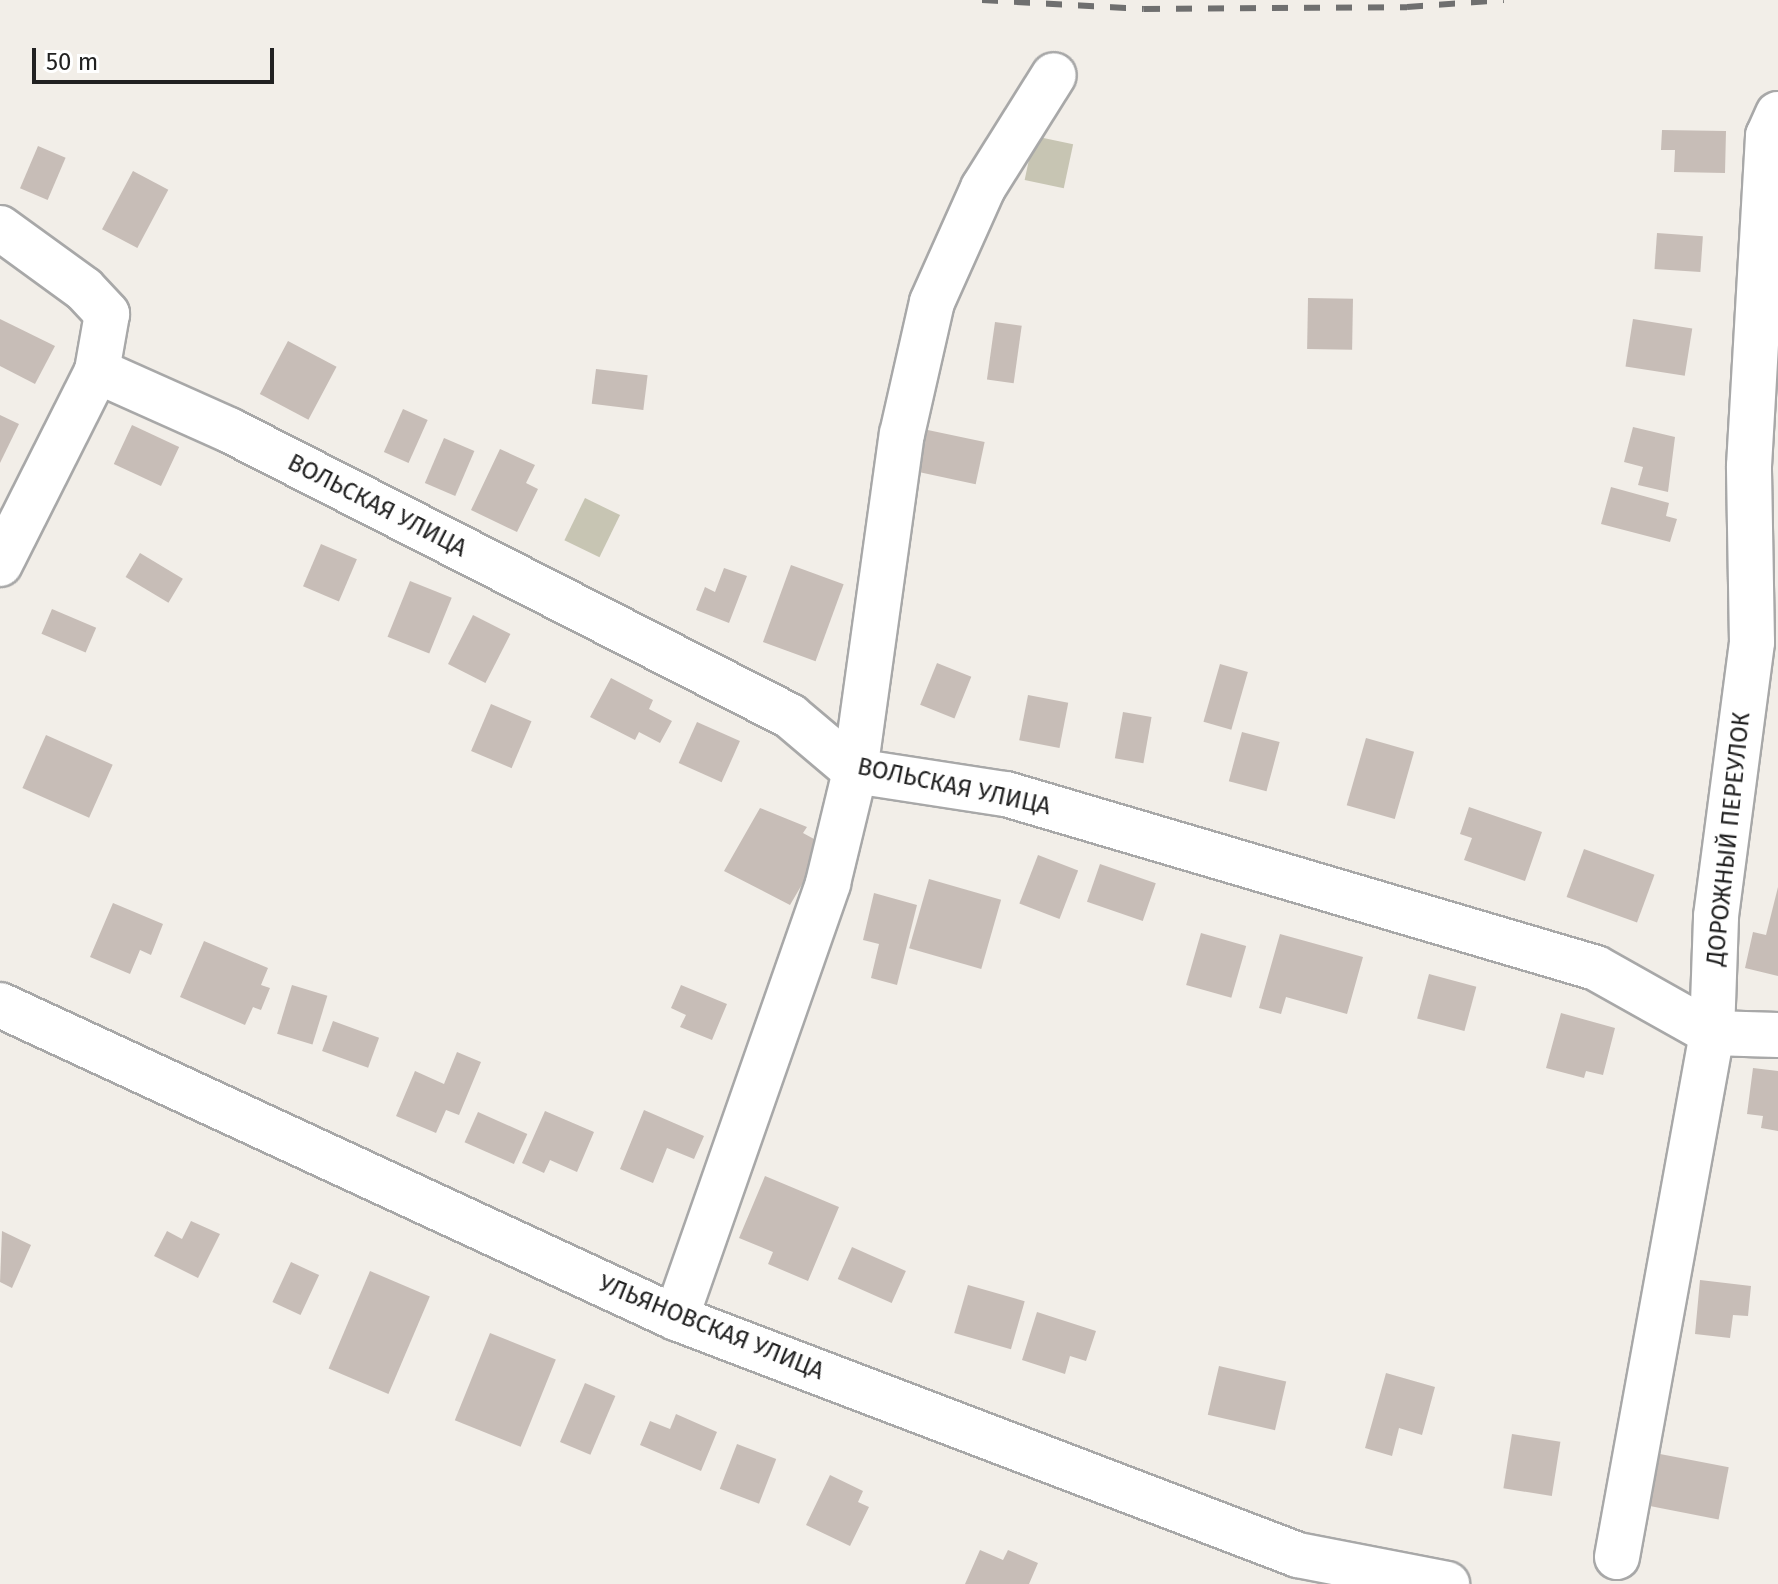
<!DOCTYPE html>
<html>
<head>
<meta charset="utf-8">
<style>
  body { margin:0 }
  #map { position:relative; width:1778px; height:1584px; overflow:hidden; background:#f2eee8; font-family:"Fira Sans",sans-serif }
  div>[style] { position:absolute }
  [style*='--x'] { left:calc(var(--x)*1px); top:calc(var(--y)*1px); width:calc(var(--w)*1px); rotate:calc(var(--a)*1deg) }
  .construction>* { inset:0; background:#c7c5b3; transform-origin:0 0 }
  .building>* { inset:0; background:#c7bdb7; transform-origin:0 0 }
  .roads { filter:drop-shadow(2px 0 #a8a8a8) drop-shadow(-2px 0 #a8a8a8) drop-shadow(0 2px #a8a8a8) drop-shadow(0 -2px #a8a8a8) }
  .minor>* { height:44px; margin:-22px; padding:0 22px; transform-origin:22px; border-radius:22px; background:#fff }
  .rail>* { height:6px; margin-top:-3px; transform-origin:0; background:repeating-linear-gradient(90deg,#6f6f6f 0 16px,transparent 0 32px) }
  span { translate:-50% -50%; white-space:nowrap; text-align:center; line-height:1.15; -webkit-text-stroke:7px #fff; paint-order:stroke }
  .street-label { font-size:24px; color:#212121 }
  .scale { position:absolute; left:32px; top:48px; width:242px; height:36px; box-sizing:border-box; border:4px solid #212121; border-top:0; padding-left:10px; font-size:24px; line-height:28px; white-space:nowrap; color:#212121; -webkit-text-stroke:6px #fff; paint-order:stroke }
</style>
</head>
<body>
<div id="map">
  <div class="construction">
    <i style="left:1034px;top:136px;width:40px;height:45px;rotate:12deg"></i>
    <i style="left:585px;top:498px;width:39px;height:47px;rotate:26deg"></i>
  </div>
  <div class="building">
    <i style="clip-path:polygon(1662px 130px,1726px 131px,1725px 173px,1674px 172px,1675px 150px,1661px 150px)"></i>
    <i style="left:38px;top:146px;width:30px;height:46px;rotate:23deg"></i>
    <i style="left:133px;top:171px;width:40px;height:66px;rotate:28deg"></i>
    <i style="left:1657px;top:233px;width:46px;height:36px;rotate:4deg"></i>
    <i style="left:1308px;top:298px;width:45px;height:51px;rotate:1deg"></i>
    <i style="clip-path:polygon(0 319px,55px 346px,35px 384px,0 366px)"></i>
    <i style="left:1633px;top:319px;width:60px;height:48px;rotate:9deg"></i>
    <i style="left:995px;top:322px;width:27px;height:58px;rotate:8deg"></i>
    <i style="left:288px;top:341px;width:55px;height:60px;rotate:28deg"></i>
    <i style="left:596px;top:369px;width:52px;height:35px;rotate:7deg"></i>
    <i style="left:403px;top:409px;width:27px;height:47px;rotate:24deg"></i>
    <i style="clip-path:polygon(0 415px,19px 424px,0 463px)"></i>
    <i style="left:132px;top:425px;width:52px;height:43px;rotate:25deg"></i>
    <i style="clip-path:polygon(1633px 427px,1675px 437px,1668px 492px,1638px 485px,1643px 467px,1624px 462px)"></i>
    <i style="left:923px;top:429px;width:63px;height:43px;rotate:12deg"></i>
    <i style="left:444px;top:438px;width:33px;height:49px;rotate:23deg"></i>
    <i style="clip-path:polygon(500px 449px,535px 465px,526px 483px,538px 489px,517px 532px,471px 510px)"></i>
    <i style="clip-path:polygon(1611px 487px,1669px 503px,1666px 516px,1677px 519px,1670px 542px,1601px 524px)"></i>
    <i style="left:321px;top:544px;width:39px;height:46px;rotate:23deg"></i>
    <i style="left:140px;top:553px;width:50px;height:28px;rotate:31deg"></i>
    <i style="left:791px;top:565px;width:56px;height:82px;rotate:20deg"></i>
    <i style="clip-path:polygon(724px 568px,747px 576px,729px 623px,696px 610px,705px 587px,715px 592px)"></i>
    <i style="left:410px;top:581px;width:45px;height:60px;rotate:22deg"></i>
    <i style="left:52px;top:609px;width:48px;height:27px;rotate:23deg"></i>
    <i style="left:473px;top:615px;width:42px;height:55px;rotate:27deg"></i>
    <i style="left:937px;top:663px;width:37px;height:45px;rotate:22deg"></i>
    <i style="left:1220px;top:664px;width:29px;height:60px;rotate:16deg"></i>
    <i style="clip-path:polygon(611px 678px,653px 700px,649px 709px,672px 721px,660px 743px,639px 732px,635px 740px,590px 717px)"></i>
    <i style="left:1028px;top:695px;width:41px;height:46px;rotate:11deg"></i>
    <i style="left:491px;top:704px;width:44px;height:51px;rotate:23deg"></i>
    <i style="left:1123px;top:712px;width:29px;height:47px;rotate:10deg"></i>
    <i style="left:697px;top:722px;width:47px;height:45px;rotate:24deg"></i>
    <i style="left:1242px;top:732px;width:39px;height:51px;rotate:15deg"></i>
    <i style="left:46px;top:735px;width:73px;height:58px;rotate:24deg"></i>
    <i style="left:1366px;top:738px;width:50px;height:70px;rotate:16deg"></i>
    <i style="clip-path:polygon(1469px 807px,1542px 832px,1525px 881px,1464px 860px,1472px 838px,1460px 834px)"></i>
    <i style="clip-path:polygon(760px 808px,807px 827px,803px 833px,825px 845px,790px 905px,724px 871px)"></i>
    <i style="left:1584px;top:849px;width:75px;height:51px;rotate:20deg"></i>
    <i style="left:1038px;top:855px;width:43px;height:52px;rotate:21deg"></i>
    <i style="left:1100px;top:864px;width:59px;height:40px;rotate:19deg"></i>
    <i style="left:929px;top:879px;width:75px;height:72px;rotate:16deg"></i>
    <i style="clip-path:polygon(1778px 887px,1778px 976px,1745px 968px,1753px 932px,1766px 935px)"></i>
    <i style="clip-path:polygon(874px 893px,917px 905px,897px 985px,871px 978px,879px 944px,863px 940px)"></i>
    <i style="clip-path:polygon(113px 903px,163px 924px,151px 955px,140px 950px,130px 974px,90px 957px)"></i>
    <i style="left:1201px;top:933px;width:47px;height:54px;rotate:16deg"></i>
    <i style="clip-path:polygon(1280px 934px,1363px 957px,1347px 1014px,1286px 997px,1281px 1014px,1259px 1008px)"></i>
    <i style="clip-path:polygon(204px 941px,268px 968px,261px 985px,270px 988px,261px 1010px,253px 1007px,245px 1025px,180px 997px)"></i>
    <i style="left:1429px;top:974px;width:49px;height:46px;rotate:15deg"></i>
    <i style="left:292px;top:985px;width:37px;height:51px;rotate:17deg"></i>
    <i style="clip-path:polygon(681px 985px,727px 1004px,712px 1040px,680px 1027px,686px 1015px,671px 1008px)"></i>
    <i style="clip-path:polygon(1561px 1013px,1615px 1028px,1603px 1075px,1586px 1071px,1584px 1078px,1546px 1068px)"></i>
    <i style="left:333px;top:1021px;width:49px;height:32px;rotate:20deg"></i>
    <i style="clip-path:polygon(457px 1052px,481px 1062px,459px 1115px,446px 1110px,436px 1133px,396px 1116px,415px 1071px,444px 1084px)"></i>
    <i style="clip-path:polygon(1753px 1068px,1778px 1071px,1778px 1131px,1761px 1128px,1763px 1116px,1747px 1114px)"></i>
    <i style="clip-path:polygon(644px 1110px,704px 1136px,694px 1159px,667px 1148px,653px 1183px,620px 1169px)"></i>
    <i style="clip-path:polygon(545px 1111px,594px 1132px,577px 1172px,550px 1160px,544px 1173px,522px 1163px)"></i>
    <i style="left:478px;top:1112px;width:54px;height:33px;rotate:24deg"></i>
    <i style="clip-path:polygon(765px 1176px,839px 1207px,808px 1281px,768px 1264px,773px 1252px,739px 1238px)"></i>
    <i style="clip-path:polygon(191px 1221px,220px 1234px,198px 1278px,154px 1256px,167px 1231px,182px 1239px)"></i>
    <i style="clip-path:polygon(2px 1231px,31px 1245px,12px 1288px,0 1282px)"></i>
    <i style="left:852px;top:1247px;width:59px;height:35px;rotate:24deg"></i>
    <i style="left:291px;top:1262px;width:31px;height:44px;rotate:25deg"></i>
    <i style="left:370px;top:1271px;width:65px;height:106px;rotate:23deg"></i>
    <i style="clip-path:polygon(1700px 1280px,1751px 1286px,1748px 1316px,1733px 1315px,1730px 1338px,1695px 1334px)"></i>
    <i style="left:968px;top:1285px;width:59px;height:50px;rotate:16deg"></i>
    <i style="clip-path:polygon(1037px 1312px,1096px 1331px,1086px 1361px,1070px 1356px,1065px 1374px,1022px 1360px)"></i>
    <i style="left:490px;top:1333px;width:71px;height:94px;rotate:22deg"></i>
    <i style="left:1219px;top:1366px;width:69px;height:50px;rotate:13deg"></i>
    <i style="clip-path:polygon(1386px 1373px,1435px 1387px,1422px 1435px,1399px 1428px,1392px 1456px,1365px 1448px)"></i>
    <i style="left:585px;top:1383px;width:33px;height:64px;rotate:23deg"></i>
    <i style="clip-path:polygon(676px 1414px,717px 1432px,701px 1471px,640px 1445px,650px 1421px,670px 1429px)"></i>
    <i style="left:1512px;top:1434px;width:49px;height:55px;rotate:9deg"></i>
    <i style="left:737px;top:1444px;width:42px;height:48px;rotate:21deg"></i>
    <i style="left:1660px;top:1454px;width:70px;height:53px;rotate:11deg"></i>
    <i style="clip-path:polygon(830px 1475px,863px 1491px,858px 1502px,869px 1507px,850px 1546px,806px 1525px)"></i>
    <i style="clip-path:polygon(980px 1550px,1003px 1560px,1008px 1550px,1038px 1563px,1029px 1584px,965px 1584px)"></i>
  </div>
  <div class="roads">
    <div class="minor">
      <i style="--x:0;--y:228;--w:104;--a:36"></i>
      <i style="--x:84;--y:289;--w:34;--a:47"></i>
      <i style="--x:107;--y:314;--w:58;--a:100"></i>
      <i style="--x:97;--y:371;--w:145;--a:24.1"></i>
      <i style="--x:229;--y:430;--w:630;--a:27.01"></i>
      <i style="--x:790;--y:716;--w:85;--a:40.2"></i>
      <i style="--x:855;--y:771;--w:153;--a:8.7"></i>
      <i style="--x:1006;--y:794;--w:615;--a:16.43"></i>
      <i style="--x:1596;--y:968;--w:133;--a:29.3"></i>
      <i style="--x:1712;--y:1033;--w:66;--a:1.7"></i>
      <i style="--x:0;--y:564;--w:216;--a:-63.3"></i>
      <i style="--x:0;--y:1005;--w:745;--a:24.84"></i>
      <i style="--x:676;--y:1318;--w:666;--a:20.86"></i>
      <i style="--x:1298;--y:1555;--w:152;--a:11"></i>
      <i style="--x:676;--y:1318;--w:461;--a:-70.7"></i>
      <i style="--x:828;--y:883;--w:115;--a:-76.4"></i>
      <i style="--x:855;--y:771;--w:340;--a:-82.1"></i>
      <i style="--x:902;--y:434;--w:135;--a:-77.2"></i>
      <i style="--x:932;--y:302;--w:125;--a:-65.9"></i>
      <i style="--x:983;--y:188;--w:133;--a:-57.9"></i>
      <i style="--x:1617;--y:1557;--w:533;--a:-79.72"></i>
      <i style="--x:1712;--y:1033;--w:117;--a:-88"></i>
      <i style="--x:1716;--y:916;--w:276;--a:-82.5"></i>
      <i style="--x:1752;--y:642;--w:176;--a:-91"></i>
      <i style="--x:1749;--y:466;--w:331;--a:-86.7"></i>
      <i style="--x:1768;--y:136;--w:24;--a:-66"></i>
    </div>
  </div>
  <div class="rail">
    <i style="--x:982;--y:0;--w:162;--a:3.2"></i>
    <i style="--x:1144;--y:9;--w:263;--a:-0.4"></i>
    <i style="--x:1407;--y:7;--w:97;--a:-4.1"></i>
  </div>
  <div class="street-label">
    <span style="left:377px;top:506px;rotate:27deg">ВОЛЬСКАЯ УЛИЦА</span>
    <span style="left:954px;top:787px;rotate:12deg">ВОЛЬСКАЯ УЛИЦА</span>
    <span style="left:1729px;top:839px;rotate:-84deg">ДОРОЖНЫЙ ПЕРЕУЛОК</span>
    <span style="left:711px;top:1328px;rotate:22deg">УЛЬЯНОВСКАЯ УЛИЦА</span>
  </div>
  <div class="scale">50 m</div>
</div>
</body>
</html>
